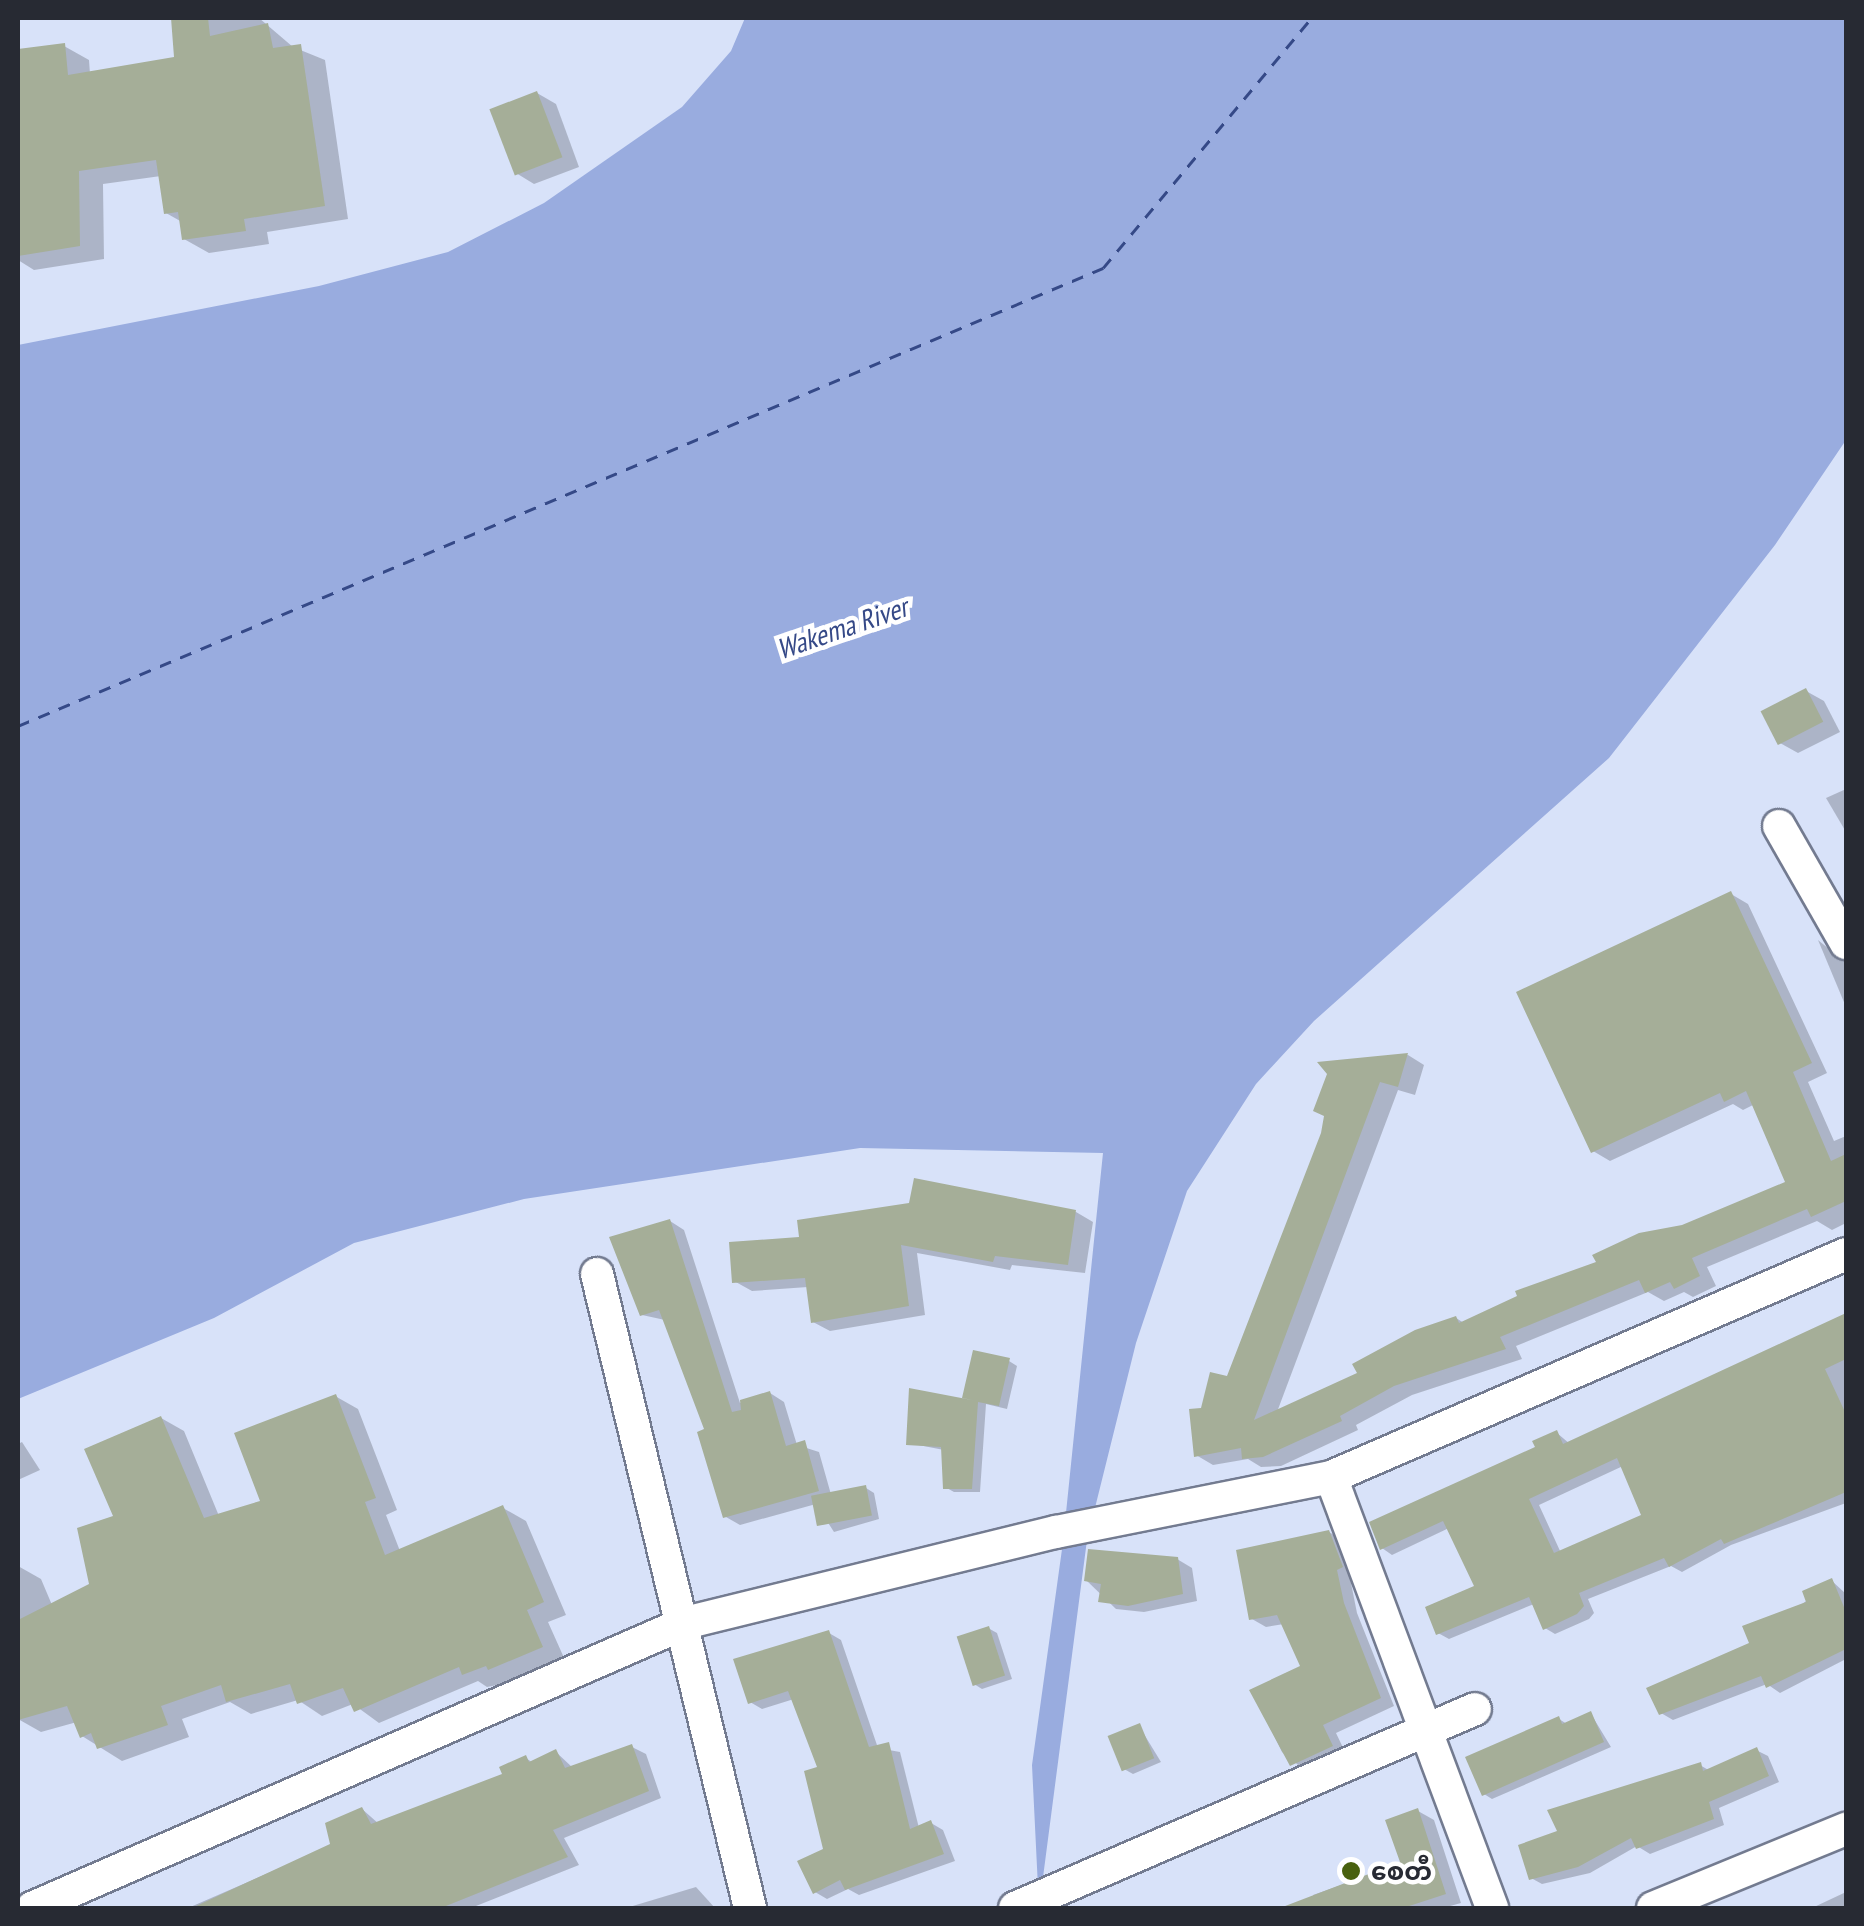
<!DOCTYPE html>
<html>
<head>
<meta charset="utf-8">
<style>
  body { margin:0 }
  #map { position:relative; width:1864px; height:1926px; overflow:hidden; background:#d8e2f9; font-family:"PT Sans Narrow","Noto Sans Myanmar",sans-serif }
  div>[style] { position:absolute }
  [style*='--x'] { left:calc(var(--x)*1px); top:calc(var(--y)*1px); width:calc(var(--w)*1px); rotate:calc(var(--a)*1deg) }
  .water>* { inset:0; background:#99acdf }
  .shadow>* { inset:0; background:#0003 }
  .ferry>* { height:2.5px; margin-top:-1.25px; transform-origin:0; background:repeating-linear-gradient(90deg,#354987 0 12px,transparent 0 22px) }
  .building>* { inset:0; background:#a5ae98; transform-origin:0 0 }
  .roads { filter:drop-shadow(2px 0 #737b90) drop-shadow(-2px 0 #737b90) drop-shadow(0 2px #737b90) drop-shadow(0 -2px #737b90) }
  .minor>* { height:32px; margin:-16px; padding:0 16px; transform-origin:16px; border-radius:16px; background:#fff }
  .dots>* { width:28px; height:28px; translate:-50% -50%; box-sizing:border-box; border:5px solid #fff; border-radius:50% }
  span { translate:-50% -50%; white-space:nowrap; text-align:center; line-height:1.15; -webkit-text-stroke:9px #fff; paint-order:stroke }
  .poi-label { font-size:25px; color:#272a33; font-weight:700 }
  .left { translate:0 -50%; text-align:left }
  .water-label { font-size:28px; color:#354987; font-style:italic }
  .frame { position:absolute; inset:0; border:20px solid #272a33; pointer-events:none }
</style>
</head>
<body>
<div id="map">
  <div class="water">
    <i style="clip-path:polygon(745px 18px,1846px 18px,1846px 440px,1775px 545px,1609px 758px,1314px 1021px,1256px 1084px,1187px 1191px,1136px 1343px,1087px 1540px,1039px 1908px,1032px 1765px,1063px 1542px,1103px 1153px,860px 1148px,524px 1199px,354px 1243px,214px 1318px,18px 1399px,18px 345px,319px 286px,448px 252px,544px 203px,682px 107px,731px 51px)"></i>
  </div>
  <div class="shadow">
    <i style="clip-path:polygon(173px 18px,259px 18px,293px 47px,325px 60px,348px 219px,267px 232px,269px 244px,209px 253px,184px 239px,182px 222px,166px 213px,161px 176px,103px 184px,104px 259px,34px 270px,18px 260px,18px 51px,64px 46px,89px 60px,90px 74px,177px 59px)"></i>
    <i style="clip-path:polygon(537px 93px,556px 104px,579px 167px,534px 184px,516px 173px)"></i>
    <i style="clip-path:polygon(1806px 691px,1824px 701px,1840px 732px,1798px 753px,1780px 743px)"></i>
    <i style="clip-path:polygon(1846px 789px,1846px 832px,1826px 798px)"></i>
    <i style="clip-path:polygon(1731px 894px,1748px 904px,1827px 1073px,1808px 1082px,1834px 1141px,1846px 1136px,1846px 1223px,1832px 1230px,1817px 1221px,1707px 1267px,1716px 1286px,1693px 1297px,1684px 1292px,1664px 1301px,1648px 1292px,1516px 1346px,1522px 1359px,1412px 1395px,1356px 1425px,1358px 1430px,1281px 1466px,1261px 1467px,1248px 1459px,1213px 1465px,1196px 1455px,1203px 1410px,1228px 1379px,1303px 1193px,1327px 1117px,1330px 1074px,1322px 1064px,1408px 1055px,1424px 1065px,1415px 1095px,1398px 1090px,1277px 1412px,1361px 1374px,1456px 1318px,1464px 1323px,1788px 1183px,1755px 1104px,1743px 1110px,1733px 1104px,1610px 1161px,1593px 1151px)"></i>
    <i style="clip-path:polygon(1818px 940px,1846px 963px,1846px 1007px)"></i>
    <i style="clip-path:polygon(1076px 1212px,1093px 1222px,1085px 1273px,1012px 1265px,1010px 1270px,917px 1253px,925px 1315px,830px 1331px,813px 1322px,808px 1287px,752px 1291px,734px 1281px,802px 1239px)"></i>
    <i style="clip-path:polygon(670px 1221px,684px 1230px,740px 1403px,770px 1393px,784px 1402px,797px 1445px,819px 1452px,832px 1498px,866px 1488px,874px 1493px,879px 1519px,834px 1532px,816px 1504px,740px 1525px,726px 1517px,707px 1431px,665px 1320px,642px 1315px)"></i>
    <i style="clip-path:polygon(evenodd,1846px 1315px,1846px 1503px,1731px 1545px,1682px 1572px,1671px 1566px,1588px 1599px,1594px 1613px,1589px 1619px,1555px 1634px,1545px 1628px,1534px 1604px,1449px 1639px,1438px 1633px,1478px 1587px,1449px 1528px,1392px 1555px,1382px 1548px,1557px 1433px,1570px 1444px,1846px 1315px,1623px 1466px,1644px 1516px,1561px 1553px,1539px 1505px,1623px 1466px)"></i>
    <i style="clip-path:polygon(1009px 1361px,1017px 1366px,1007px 1409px,986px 1404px,980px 1492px,954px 1492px,945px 1487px,944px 1450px,908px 1443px,975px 1402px,965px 1397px)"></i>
    <i style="clip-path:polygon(335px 1396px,358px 1409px,397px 1510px,386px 1515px,400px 1551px,503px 1508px,526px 1521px,566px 1615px,548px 1622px,565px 1660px,513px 1682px,487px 1687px,478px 1681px,379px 1723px,353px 1704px,322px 1716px,298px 1700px,251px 1714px,230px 1702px,182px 1719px,189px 1737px,122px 1761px,82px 1736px,77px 1722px,41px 1732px,18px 1719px,18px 1566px,41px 1579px,52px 1605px,92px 1585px,161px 1418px,184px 1431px,219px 1516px,263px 1503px)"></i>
    <i style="clip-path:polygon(22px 1442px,40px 1470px,18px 1480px,18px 1444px)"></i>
    <i style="clip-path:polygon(1329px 1532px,1344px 1541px,1356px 1575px,1350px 1578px,1357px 1613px,1394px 1706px,1336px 1733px,1346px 1754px,1307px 1772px,1282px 1752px,1252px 1691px,1303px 1667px,1284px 1624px,1266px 1627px,1252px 1619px)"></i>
    <i style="clip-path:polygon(1177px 1559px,1192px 1568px,1197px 1601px,1144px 1612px,1116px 1609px,1086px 1580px)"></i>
    <i style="clip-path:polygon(1832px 1581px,1846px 1594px,1846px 1659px,1780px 1693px,1767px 1684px,1673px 1720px,1661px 1713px)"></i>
    <i style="clip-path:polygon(988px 1628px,997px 1633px,1012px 1679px,982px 1689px,974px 1684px)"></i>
    <i style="clip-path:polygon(829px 1633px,841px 1640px,878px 1748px,900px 1752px,919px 1828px,931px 1823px,943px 1830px,955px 1861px,859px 1895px,848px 1889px,827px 1899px,815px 1892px,826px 1850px,820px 1768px,794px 1699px,762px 1709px,750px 1702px)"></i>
    <i style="clip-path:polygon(1591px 1714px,1611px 1747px,1492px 1799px,1484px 1794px,1559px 1719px,1567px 1724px)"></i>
    <i style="clip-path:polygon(1139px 1726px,1161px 1762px,1133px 1774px,1124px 1769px)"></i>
    <i style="clip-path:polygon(632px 1747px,646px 1754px,661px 1798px,564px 1838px,579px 1865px,471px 1908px,188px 1908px,333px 1845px,362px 1809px,379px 1824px,506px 1775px,526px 1758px,533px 1763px,556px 1752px,573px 1768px)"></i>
    <i style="clip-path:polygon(1756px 1750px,1768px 1756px,1779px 1782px,1719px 1808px,1724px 1825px,1650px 1854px,1637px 1846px,1590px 1873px,1542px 1884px,1531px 1878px,1560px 1833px,1700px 1765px,1710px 1771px)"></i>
    <i style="clip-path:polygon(1418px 1811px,1434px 1820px,1461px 1903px,1443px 1908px,1318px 1908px,1313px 1895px,1404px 1863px)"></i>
    <i style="clip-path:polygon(696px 1887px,715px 1908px,626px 1908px)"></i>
    <i style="clip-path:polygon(1846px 1892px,1846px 1908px,1812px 1908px)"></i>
  </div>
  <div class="ferry">
    <i style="--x:18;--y:726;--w:1178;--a:-22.89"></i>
    <i style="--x:1103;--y:268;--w:325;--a:-50.2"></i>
  </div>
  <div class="building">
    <i style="clip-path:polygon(171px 18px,208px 18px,210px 36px,268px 23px,273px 48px,301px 44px,325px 206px,244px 219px,246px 231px,182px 240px,178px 212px,164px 214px,156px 160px,79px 171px,80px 246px,18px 256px,18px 49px,65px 43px,68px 75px,174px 57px)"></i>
    <i style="left:537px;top:91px;width:71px;height:51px;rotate:69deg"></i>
    <i style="left:1806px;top:688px;width:38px;height:51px;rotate:63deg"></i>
    <i style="clip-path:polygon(1731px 891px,1812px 1063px,1793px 1072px,1831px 1161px,1846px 1154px,1846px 1201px,1811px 1217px,1807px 1209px,1692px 1258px,1700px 1276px,1674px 1289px,1670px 1282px,1645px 1293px,1639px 1280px,1500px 1337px,1506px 1349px,1394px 1386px,1340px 1416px,1342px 1421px,1263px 1457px,1242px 1459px,1241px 1448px,1194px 1457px,1189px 1409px,1201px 1408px,1210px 1372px,1227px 1376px,1321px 1133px,1324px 1116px,1313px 1111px,1327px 1074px,1317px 1062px,1408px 1053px,1398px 1087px,1380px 1082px,1254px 1420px,1357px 1373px,1352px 1364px,1415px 1330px,1456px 1316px,1459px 1323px,1517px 1296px,1515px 1291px,1596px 1262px,1592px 1255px,1639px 1233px,1682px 1225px,1785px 1182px,1746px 1091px,1724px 1102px,1720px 1093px,1591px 1153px,1516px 992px)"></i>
    <i style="clip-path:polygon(914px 1178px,1076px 1210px,1068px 1265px,995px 1256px,993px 1262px,901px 1245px,909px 1306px,811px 1323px,805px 1278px,732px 1283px,729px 1242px,799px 1237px,797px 1220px,909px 1203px)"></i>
    <i style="clip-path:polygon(670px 1219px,732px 1412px,741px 1410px,740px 1400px,770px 1391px,786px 1446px,805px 1440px,819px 1491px,723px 1518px,697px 1432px,704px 1429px,659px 1310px,640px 1316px,609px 1237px)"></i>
    <i style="clip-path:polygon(evenodd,1846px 1313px,1846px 1359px,1825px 1369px,1846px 1414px,1846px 1492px,1724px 1544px,1721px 1539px,1669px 1567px,1664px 1558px,1579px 1593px,1584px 1606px,1577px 1614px,1543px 1630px,1529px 1597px,1436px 1635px,1425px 1607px,1474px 1586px,1443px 1521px,1380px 1550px,1369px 1522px,1535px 1447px,1532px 1441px,1557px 1430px,1563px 1444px,1846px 1313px,1617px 1458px,1641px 1515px,1554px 1553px,1529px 1499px,1617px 1458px)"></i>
    <i style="clip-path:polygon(973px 1350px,1010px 1358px,999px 1406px,978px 1402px,972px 1489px,943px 1489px,941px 1447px,906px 1445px,909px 1388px,977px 1401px,962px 1398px)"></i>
    <i style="clip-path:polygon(336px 1394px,376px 1498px,365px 1502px,385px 1555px,503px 1505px,544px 1602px,527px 1610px,543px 1647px,488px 1670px,486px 1666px,462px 1675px,459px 1667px,354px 1712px,343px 1688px,297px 1704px,290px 1684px,226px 1702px,221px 1685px,161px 1706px,168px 1725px,97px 1749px,91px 1733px,80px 1738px,67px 1706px,18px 1720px,18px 1620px,89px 1584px,77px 1528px,113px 1516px,84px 1449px,161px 1416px,204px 1518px,260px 1501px,234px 1433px)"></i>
    <i style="left:866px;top:1485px;width:31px;height:56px;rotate:79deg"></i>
    <i style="clip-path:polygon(1329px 1530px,1343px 1567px,1337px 1570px,1344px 1603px,1381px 1698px,1323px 1725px,1333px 1746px,1290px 1766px,1249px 1690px,1300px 1666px,1277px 1615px,1249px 1620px,1236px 1550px)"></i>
    <i style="clip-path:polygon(1088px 1549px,1178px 1557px,1183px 1594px,1128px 1606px,1098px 1602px,1101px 1584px,1084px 1581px)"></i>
    <i style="clip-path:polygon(1832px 1578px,1846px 1612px,1846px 1649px,1766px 1688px,1761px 1676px,1659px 1715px,1646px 1688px,1749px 1643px,1742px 1626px,1806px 1602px,1802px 1591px)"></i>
    <i style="left:989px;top:1626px;width:52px;height:34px;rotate:72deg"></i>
    <i style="clip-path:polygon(829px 1630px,869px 1747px,889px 1742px,910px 1829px,931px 1820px,944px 1854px,845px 1890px,840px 1880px,813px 1894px,797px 1861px,823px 1849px,804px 1771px,817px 1767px,788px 1691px,748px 1704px,733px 1659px)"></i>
    <i style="clip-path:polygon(1591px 1711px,1604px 1742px,1482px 1796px,1465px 1757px,1559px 1716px,1562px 1724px)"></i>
    <i style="left:1140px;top:1723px;width:38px;height:35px;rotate:68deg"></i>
    <i style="clip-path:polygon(632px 1744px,649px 1791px,553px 1830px,568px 1857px,441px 1908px,192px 1908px,330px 1844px,325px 1823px,362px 1807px,371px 1824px,502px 1774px,499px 1767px,526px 1755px,529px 1762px,556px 1749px,565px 1768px)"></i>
    <i style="clip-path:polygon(1757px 1747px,1769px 1776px,1709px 1802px,1714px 1819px,1636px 1849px,1631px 1838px,1578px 1867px,1529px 1880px,1518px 1845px,1557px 1831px,1547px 1810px,1701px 1762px,1703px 1771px)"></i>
    <i style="clip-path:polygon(1418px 1808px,1446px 1894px,1403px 1908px,1280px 1908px,1400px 1862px,1385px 1820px)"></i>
  </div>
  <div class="roads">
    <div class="minor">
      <i style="--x:1779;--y:826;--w:135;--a:60.2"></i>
      <i style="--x:597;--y:1274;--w:652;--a:76.43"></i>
      <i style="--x:1331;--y:1477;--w:460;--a:69.5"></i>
      <i style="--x:32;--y:1908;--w:712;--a:-23.58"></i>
      <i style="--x:685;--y:1623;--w:382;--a:-13.8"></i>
      <i style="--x:1056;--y:1532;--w:280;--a:-11.3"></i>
      <i style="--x:1331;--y:1477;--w:561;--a:-23.41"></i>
      <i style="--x:1015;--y:1908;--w:501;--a:-23.39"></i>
      <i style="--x:1653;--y:1908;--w:209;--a:-22.3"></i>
    </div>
  </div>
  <div class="dots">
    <i style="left:1351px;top:1871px;background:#49610e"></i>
  </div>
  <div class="poi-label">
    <span class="left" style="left:1371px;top:1871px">စေတီ</span>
  </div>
  <div class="water-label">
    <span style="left:842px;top:628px;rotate:-19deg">Wakema River</span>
  </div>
  <div class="frame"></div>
</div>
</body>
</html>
